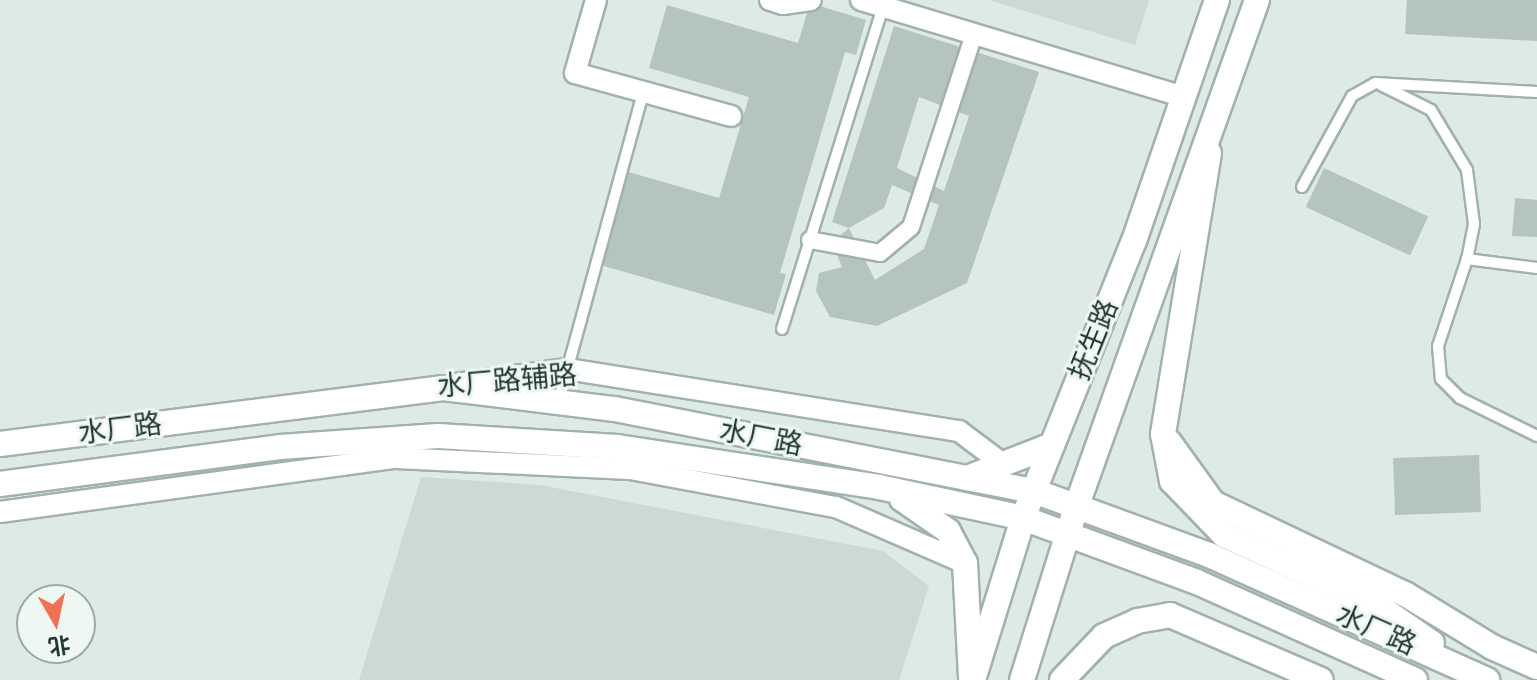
<!DOCTYPE html>
<html>
<head>
<meta charset="utf-8">
<style>
  body { margin:0 }
  #map { position:relative; width:1537px; height:680px; overflow:hidden; background:#deeae4; font-family:Jost,"Noto Sans SC",sans-serif }
  div>[style] { position:absolute }
  [style*='--x'] { left:calc(var(--x)*1px); top:calc(var(--y)*1px); width:calc(var(--w)*1px); rotate:calc(var(--a)*1deg) }
  .built>* { inset:0; background:#cddad3 }
  .building>* { inset:0; background:#b4c5bd; transform-origin:0 0 }
  .roads { filter:drop-shadow(2px 0 #a1b2ab) drop-shadow(-2px 0 #a1b2ab) drop-shadow(0 2px #a1b2ab) drop-shadow(0 -2px #a1b2ab) }
  .service>* { height:10px; margin:-5px; padding:0 5px; transform-origin:5px; border-radius:5px; background:#fff }
  .pedestrian>* { height:16px; margin:-8px; padding:0 8px; transform-origin:8px; border-radius:8px; background:#fff }
  .minor>* { height:20px; margin:-10px; padding:0 10px; transform-origin:10px; border-radius:10px; background:#fff }
  .tertiary>* { height:24px; margin:-12px; padding:0 12px; transform-origin:12px; border-radius:12px; background:#fff }
  .secondary>* { height:24px; margin:-12px; padding:0 12px; transform-origin:12px; border-radius:12px; background:#fff }
  span { translate:-50% -50%; white-space:nowrap; text-align:center; line-height:1.15; -webkit-text-stroke:6px #eff7f2; paint-order:stroke }
  .street-label { font-size:28px; color:#203a31 }
  .north { position:absolute; left:16px; top:584px; width:80px; height:80px; box-sizing:border-box; background:#eff7f2; border:2px solid #9caba5; border-radius:50%; rotate:171deg; font-size:22px; font-weight:700; line-height:32px; text-align:center; color:#203a31 }
  .north::after { content:''; display:block; margin:auto; width:28px; height:36px; background:#f27154; clip-path:polygon(50% 0,100% 100%,50% 72%,0 100%) }
</style>
</head>
<body>
<div id="map">
  <div class="built">
    <i style="clip-path:polygon(989px 0,1149px 0,1135px 45px)"></i>
    <i style="clip-path:polygon(421px 477px,540px 485px,883px 551px,929px 586px,899px 680px,359px 680px)"></i>
  </div>
  <div class="building">
    <i style="clip-path:polygon(1407px 0,1537px 0,1537px 41px,1405px 34px)"></i>
    <i style="clip-path:polygon(810px 3px,866px 20px,856px 55px,845px 52px,780px 273px,786px 274px,774px 315px,597px 264px,625px 171px,719px 198px,749px 97px,649px 68px,667px 5px,798px 43px)"></i>
    <i style="clip-path:polygon(evenodd,894px 26px,1039px 72px,967px 283px,877px 326px,830px 317px,816px 291px,819px 273px,842px 267px,832px 243px,849px 228px,875px 280px,924px 249px,939px 205px,892px 185px,884px 208px,849px 228px,832px 222px,894px 26px,919px 97px,969px 116px,944px 191px,897px 168px,919px 97px)"></i>
    <i style="left:1324px;top:168px;width:115px;height:43px;rotate:25deg"></i>
    <i style="clip-path:polygon(1515px 198px,1537px 200px,1537px 237px,1512px 236px)"></i>
    <i style="left:1479px;top:455px;width:57px;height:86px;rotate:88deg"></i>
  </div>
  <div class="roads">
    <div class="service">
      <i style="--x:1381;--y:85;--w:56;--a:26.6"></i>
      <i style="--x:1431;--y:110;--w:70;--a:59"></i>
      <i style="--x:1467;--y:170;--w:54;--a:82.6"></i>
      <i style="--x:1474;--y:224;--w:36;--a:101"></i>
      <i style="--x:1302;--y:187;--w:104;--a:-61.2"></i>
      <i style="--x:1352;--y:96;--w:26;--a:-29"></i>
      <i style="--x:1375;--y:83;--w:162;--a:3.2"></i>
      <i style="--x:1537;--y:268;--w:71;--a:-172.7"></i>
      <i style="--x:1467;--y:259;--w:92;--a:108.4"></i>
      <i style="--x:1438;--y:346;--w:33;--a:85"></i>
      <i style="--x:1441;--y:379;--w:27;--a:45"></i>
      <i style="--x:1460;--y:398;--w:86;--a:26.3"></i>
      <i style="--x:782;--y:329;--w:337;--a:-72.6"></i>
      <i style="--x:559;--y:400;--w:319;--a:-74.7"></i>
    </div>
    <div class="pedestrian">
      <i style="--x:810;--y:240;--w:71;--a:10.5"></i>
      <i style="--x:880;--y:253;--w:40;--a:-40"></i>
      <i style="--x:911;--y:227;--w:203;--a:-71.9"></i>
    </div>
    <div class="minor">
      <i style="--x:596;--y:0;--w:76;--a:106"></i>
      <i style="--x:575;--y:73;--w:162;--a:15.4"></i>
      <i style="--x:770;--y:0;--w:14;--a:17"></i>
      <i style="--x:783;--y:4;--w:28;--a:-8"></i>
      <i style="--x:861;--y:0;--w:337;--a:16.7"></i>
      <i style="--x:456;--y:384;--w:112;--a:-7.7"></i>
      <i style="--x:567;--y:369;--w:397;--a:9"></i>
      <i style="--x:959;--y:431;--w:55;--a:36.9"></i>
      <i style="--x:0;--y:512;--w:400;--a:-7.8"></i>
      <i style="--x:396;--y:458;--w:234;--a:2.7"></i>
      <i style="--x:630;--y:469;--w:209;--a:10.5"></i>
      <i style="--x:836;--y:507;--w:141;--a:23.5"></i>
    </div>
    <div class="tertiary">
      <i style="--x:1209;--y:153;--w:285;--a:99.3"></i>
      <i style="--x:1163;--y:434;--w:48;--a:79.2"></i>
      <i style="--x:1172;--y:481;--w:75;--a:46.1"></i>
      <i style="--x:1224;--y:535;--w:166;--a:24.6"></i>
      <i style="--x:1375;--y:604;--w:69;--a:34.4"></i>
      <i style="--x:1169;--y:442;--w:75;--a:54.2"></i>
      <i style="--x:1213;--y:503;--w:212;--a:25.4"></i>
      <i style="--x:1405;--y:594;--w:102;--a:31.3"></i>
      <i style="--x:1492;--y:647;--w:49;--a:24"></i>
      <i style="--x:0;--y:444;--w:447;--a:-7.2"></i>
      <i style="--x:443;--y:388;--w:173;--a:7"></i>
      <i style="--x:615;--y:409;--w:427;--a:11.1"></i>
      <i style="--x:1034;--y:491;--w:186;--a:20.1"></i>
      <i style="--x:1209;--y:555;--w:305;--a:24.2"></i>
      <i style="--x:967;--y:478;--w:91;--a:-21.2"></i>
      <i style="--x:0;--y:484;--w:282;--a:-7.5"></i>
      <i style="--x:280;--y:447;--w:158;--a:-4"></i>
      <i style="--x:438;--y:436;--w:180;--a:3.5"></i>
      <i style="--x:618;--y:447;--w:264;--a:8.7"></i>
      <i style="--x:879;--y:487;--w:147;--a:12.1"></i>
      <i style="--x:1023;--y:518;--w:185;--a:20.2"></i>
      <i style="--x:1197;--y:582;--w:239;--a:24.2"></i>
      <i style="--x:902;--y:499;--w:56;--a:34.8"></i>
      <i style="--x:948;--y:531;--w:36;--a:62"></i>
      <i style="--x:965;--y:563;--w:114;--a:87"></i>
      <i style="--x:1062;--y:680;--w:61;--a:-46.3"></i>
      <i style="--x:1104;--y:636;--w:36;--a:-24"></i>
      <i style="--x:1137;--y:621;--w:34;--a:-10"></i>
      <i style="--x:1170;--y:615;--w:164;--a:23.3"></i>
    </div>
    <div class="secondary">
      <i style="--x:973;--y:680;--w:170;--a:-72.8"></i>
      <i style="--x:1023;--y:518;--w:298;--a:-68.2"></i>
      <i style="--x:1134;--y:241;--w:255;--a:-71"></i>
      <i style="--x:1022;--y:680;--w:183;--a:-72.6"></i>
      <i style="--x:1077;--y:505;--w:536;--a:-70.38"></i>
    </div>
  </div>
  <div class="street-label">
    <span style="left:1094px;top:340px;rotate:-68deg">抚生路</span>
    <span style="left:507px;top:381px;rotate:-5deg">水厂路辅路</span>
    <span style="left:120px;top:429px;rotate:-7deg">水厂路</span>
    <span style="left:761px;top:438px;rotate:11deg">水厂路</span>
    <span style="left:1376px;top:630px;rotate:24deg">水厂路</span>
  </div>
  <div class="north">北</div>
</div>
</body>
</html>
